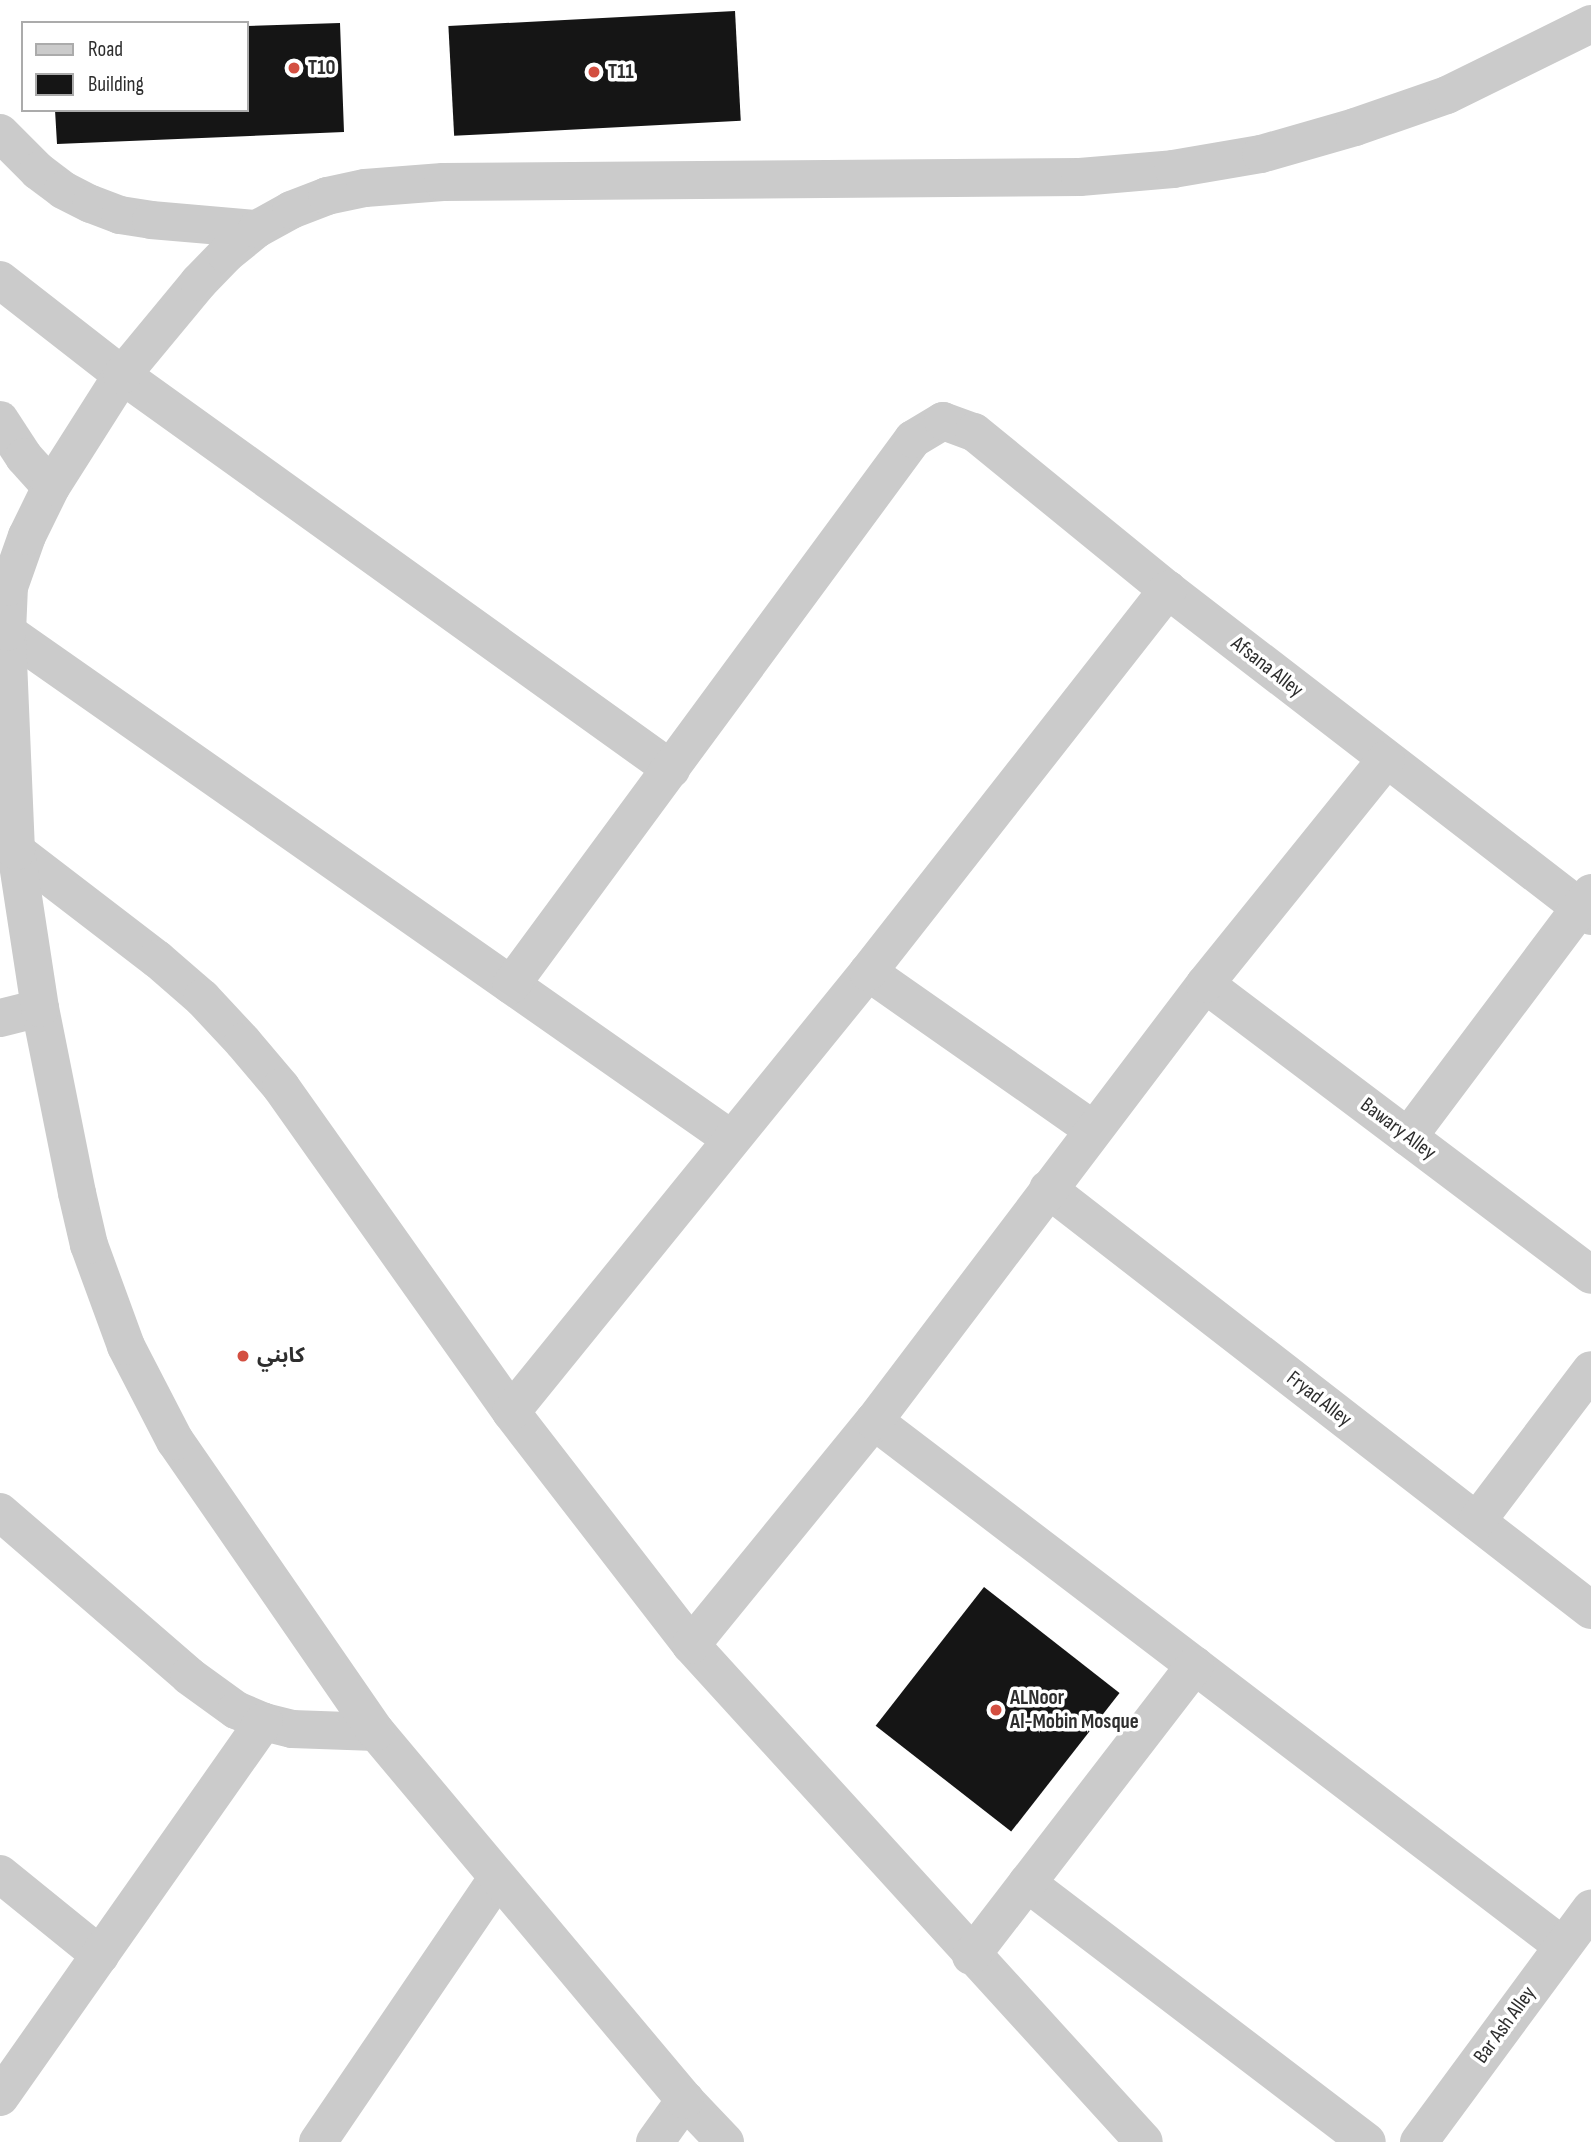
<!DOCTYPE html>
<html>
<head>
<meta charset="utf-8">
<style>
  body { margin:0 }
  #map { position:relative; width:1591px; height:2142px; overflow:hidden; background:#fff; font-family:"Sofia Sans Condensed","Noto Sans Arabic",sans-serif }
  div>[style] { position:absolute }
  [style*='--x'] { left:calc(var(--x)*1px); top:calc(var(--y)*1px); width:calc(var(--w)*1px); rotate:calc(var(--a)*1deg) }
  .building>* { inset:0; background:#151515; transform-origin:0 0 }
  .minor>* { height:38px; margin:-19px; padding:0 19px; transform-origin:19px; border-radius:19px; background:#cbcbcb }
  .dots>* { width:19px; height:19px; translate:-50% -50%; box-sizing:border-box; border:4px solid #fff; border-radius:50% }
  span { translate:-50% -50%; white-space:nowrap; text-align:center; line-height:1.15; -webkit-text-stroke:7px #fff; paint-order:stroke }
  .poi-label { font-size:21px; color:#2e2e2e; font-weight:700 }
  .left { translate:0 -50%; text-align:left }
  .street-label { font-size:21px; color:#2e2e2e }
  .legend { position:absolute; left:21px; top:21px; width:228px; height:91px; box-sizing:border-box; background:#fff; border:2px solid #ababab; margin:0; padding:9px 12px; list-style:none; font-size:21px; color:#2e2e2e }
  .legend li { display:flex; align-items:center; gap:14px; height:35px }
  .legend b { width:35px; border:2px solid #ababab }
</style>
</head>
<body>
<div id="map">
  <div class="building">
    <i style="left:735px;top:11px;width:110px;height:287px;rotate:87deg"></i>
    <i style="clip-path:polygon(340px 23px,344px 132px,57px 144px,55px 110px,247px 110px,247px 26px)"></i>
    <i style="left:984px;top:1587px;width:172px;height:176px;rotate:38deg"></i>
  </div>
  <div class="minor">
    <i style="--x:0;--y:133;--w:54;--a:45"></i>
    <i style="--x:38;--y:171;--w:31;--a:37"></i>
    <i style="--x:63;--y:190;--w:31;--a:27"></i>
    <i style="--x:91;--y:204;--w:31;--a:21"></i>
    <i style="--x:120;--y:215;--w:31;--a:9"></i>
    <i style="--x:151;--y:220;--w:106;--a:4.9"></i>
    <i style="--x:0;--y:280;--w:155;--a:37.9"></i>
    <i style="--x:122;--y:375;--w:676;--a:35.67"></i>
    <i style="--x:0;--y:420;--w:44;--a:57"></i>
    <i style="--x:24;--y:457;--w:40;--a:48"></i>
    <i style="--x:7;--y:632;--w:884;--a:35"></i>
    <i style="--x:16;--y:851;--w:178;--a:37.5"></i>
    <i style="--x:157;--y:959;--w:60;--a:40.9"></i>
    <i style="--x:202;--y:998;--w:60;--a:47"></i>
    <i style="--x:243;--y:1042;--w:59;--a:49.8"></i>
    <i style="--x:281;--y:1087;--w:398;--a:54.7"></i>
    <i style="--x:511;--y:1412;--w:294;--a:52.3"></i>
    <i style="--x:691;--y:1645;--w:672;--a:47.65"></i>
    <i style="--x:868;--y:972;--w:274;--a:35"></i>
    <i style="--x:1205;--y:984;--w:483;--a:37"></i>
    <i style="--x:511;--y:985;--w:678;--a:-53.64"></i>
    <i style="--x:913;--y:439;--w:35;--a:-31"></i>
    <i style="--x:943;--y:421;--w:33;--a:20"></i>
    <i style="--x:974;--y:432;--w:250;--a:39.2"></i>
    <i style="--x:1168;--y:590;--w:534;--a:37.62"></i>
    <i style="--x:0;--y:1018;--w:41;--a:-14"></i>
    <i style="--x:1408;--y:1137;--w:305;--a:-53.1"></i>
    <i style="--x:1048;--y:1189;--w:687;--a:37.79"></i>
    <i style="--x:511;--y:1412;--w:567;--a:-50.95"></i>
    <i style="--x:868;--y:972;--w:486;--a:-51.9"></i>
    <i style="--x:874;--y:1421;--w:866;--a:37.31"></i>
    <i style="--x:0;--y:1512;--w:250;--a:40.9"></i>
    <i style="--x:189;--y:1676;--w:58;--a:35.9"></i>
    <i style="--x:236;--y:1710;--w:30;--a:23"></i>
    <i style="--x:264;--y:1722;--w:29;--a:14"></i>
    <i style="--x:292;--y:1729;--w:84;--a:2"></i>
    <i style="--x:1477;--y:1521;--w:189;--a:-52.9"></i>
    <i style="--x:691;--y:1645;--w:289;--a:-50.8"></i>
    <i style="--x:874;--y:1421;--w:548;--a:-52.86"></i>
    <i style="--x:1205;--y:984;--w:288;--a:-51.1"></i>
    <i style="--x:0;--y:1874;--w:129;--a:39"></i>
    <i style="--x:1027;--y:1883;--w:427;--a:37.3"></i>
    <i style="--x:971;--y:1956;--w:367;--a:-52.4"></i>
    <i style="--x:0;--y:2097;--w:459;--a:-54.9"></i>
    <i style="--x:318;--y:2142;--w:318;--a:-55.8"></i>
    <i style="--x:655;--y:2142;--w:52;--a:-54.5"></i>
    <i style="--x:725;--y:2142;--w:58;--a:-133.6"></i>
    <i style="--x:685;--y:2100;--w:481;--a:-130"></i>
    <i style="--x:376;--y:1732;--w:354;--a:-124.6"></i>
    <i style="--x:175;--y:1441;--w:107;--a:-117.3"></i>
    <i style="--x:126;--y:1346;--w:108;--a:-110.1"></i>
    <i style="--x:89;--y:1245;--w:53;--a:-103"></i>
    <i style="--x:77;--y:1193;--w:189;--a:-101.3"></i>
    <i style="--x:40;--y:1008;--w:159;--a:-98.7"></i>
    <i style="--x:16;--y:851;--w:219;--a:-92.4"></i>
    <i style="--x:7;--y:632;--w:45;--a:-87.5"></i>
    <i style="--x:9;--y:587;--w:54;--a:-70.6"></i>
    <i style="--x:27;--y:536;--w:55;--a:-63.9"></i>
    <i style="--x:51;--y:487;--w:133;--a:-57.6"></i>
    <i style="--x:122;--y:375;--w:121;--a:-50.4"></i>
    <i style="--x:199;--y:282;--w:39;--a:-46"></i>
    <i style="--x:226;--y:254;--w:40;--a:-39"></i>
    <i style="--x:257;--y:229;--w:39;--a:-29"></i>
    <i style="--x:291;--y:210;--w:39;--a:-21"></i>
    <i style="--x:327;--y:196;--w:39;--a:-12"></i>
    <i style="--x:365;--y:188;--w:78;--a:-4.4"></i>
    <i style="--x:443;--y:182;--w:637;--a:-0.45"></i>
    <i style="--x:1080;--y:177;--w:93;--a:-4.9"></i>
    <i style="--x:1173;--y:169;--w:89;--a:-9.7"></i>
    <i style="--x:1261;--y:154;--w:98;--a:-16"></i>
    <i style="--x:1355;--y:127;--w:97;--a:-19.2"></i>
    <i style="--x:1447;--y:95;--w:161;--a:-26.2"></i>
    <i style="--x:1419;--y:2142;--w:290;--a:-53.6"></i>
  </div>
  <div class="dots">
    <i style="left:294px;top:68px;background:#d34f41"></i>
    <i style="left:594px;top:72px;background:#d34f41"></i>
    <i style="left:243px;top:1356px;background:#d34f41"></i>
    <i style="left:996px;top:1710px;background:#d34f41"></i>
  </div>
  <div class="poi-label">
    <span class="left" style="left:308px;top:68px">T10</span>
    <span class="left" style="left:608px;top:72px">T11</span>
    <span class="left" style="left:257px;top:1356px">كابني</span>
    <span class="left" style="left:1010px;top:1710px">ALNoor<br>Al-Mobin Mosque</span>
  </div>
  <div class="street-label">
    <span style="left:1267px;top:667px;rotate:38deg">Afsana Alley</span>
    <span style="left:1398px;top:1129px;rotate:37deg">Bawary Alley</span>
    <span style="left:1319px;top:1399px;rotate:38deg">Fryad Alley</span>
    <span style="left:1505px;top:2025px;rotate:-54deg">Bar Ash Alley</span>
  </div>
  <ul class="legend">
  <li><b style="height:9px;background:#cbcbcb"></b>Road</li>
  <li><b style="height:19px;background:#151515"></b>Building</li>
  </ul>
</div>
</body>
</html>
